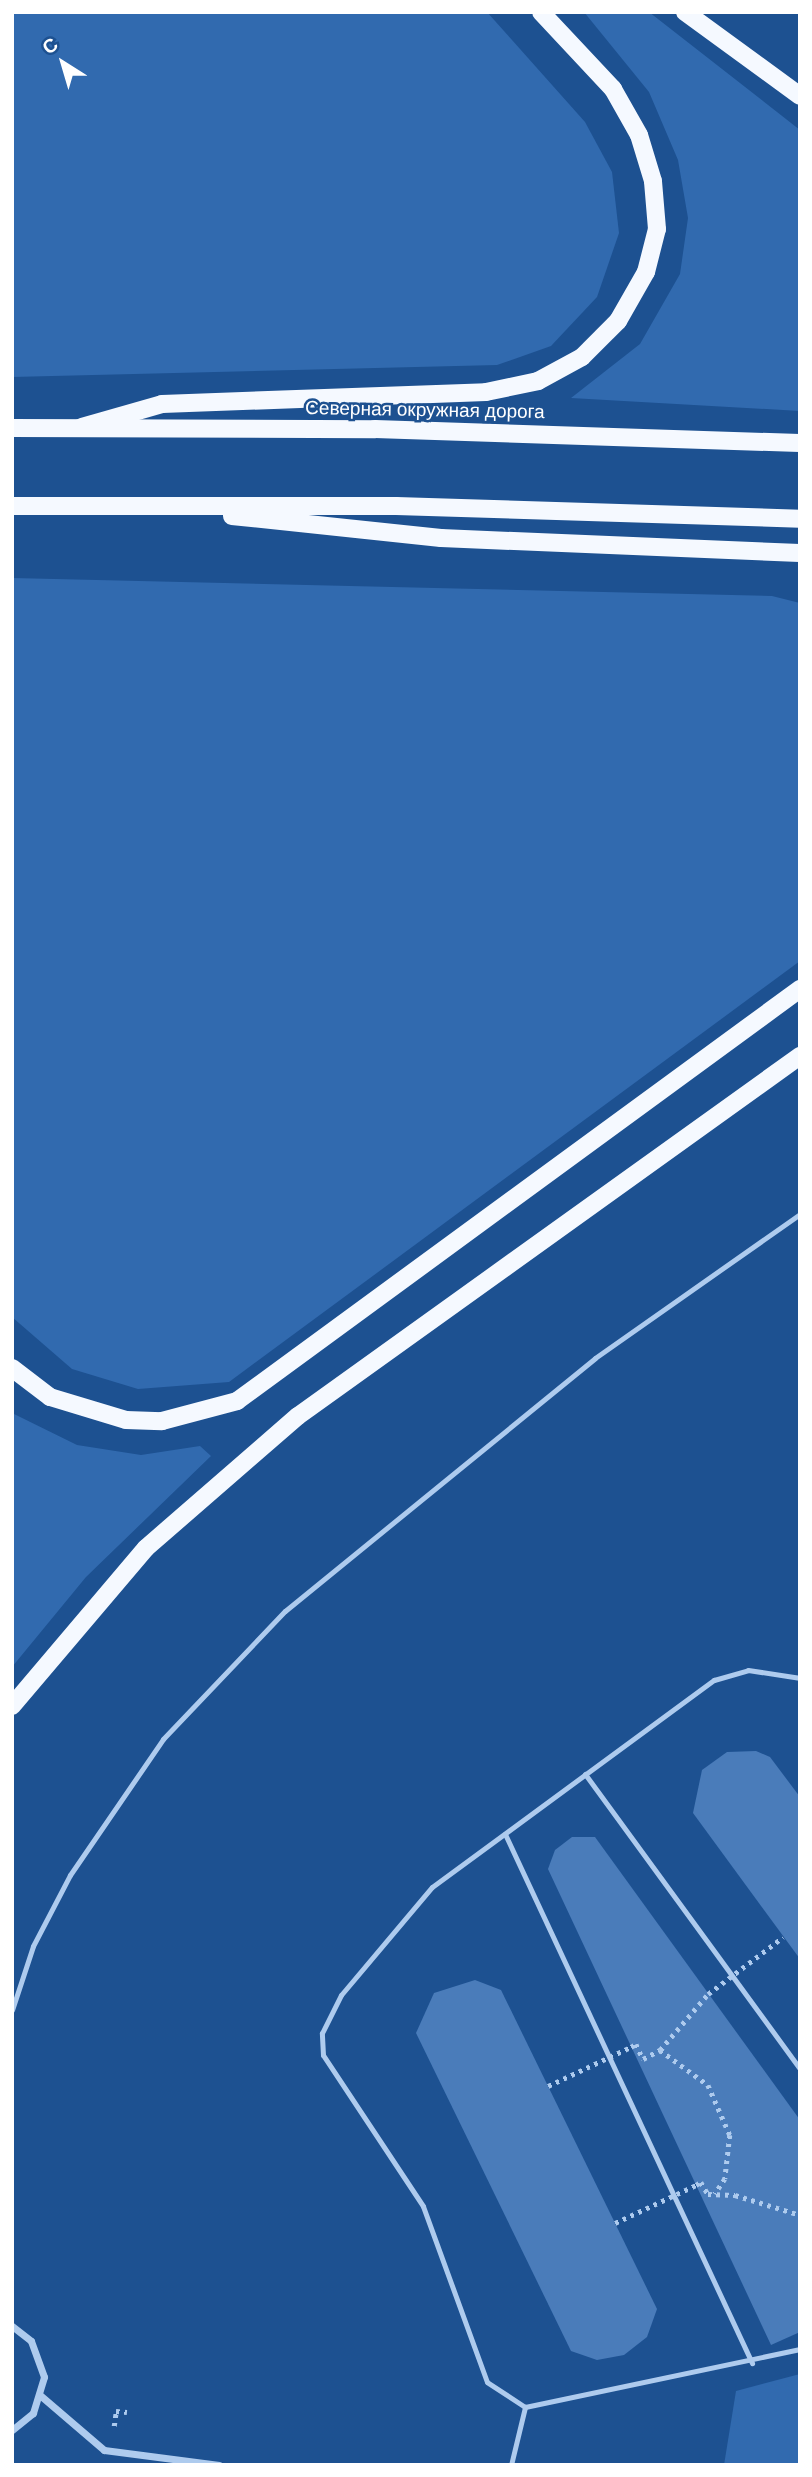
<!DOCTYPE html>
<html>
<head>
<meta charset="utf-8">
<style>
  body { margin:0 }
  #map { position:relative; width:812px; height:2477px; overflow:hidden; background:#1d5191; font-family:"DM Sans",sans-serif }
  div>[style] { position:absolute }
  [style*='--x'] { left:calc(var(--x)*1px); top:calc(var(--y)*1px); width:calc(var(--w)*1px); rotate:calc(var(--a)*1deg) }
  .green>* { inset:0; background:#316aaf }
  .building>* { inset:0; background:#4a7cba }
  .path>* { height:4.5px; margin-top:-2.25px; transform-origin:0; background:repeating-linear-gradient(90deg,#aecbee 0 3.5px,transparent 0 8.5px) }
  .lane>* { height:5px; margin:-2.5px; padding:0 2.5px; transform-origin:2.5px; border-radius:2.5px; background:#aecbee }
  .street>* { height:7px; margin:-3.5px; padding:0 3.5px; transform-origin:3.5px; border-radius:3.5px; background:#aecbee }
  .primary>* { height:18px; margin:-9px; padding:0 9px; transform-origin:9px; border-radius:9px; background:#f5f9ff }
  .path-bridge>* { height:4.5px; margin-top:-2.25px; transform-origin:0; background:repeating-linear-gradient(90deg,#aecbee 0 3.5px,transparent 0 8.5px) }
  span { translate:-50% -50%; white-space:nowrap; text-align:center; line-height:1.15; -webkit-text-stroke:5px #1d5191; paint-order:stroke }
  .street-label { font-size:19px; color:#fff }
  .frame { position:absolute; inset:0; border:14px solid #fff; pointer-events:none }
  .north { position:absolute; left:28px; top:28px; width:70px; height:70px; -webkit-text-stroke:5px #1d5191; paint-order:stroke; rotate:323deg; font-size:19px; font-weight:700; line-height:28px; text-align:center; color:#fff }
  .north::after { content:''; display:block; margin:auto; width:24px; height:32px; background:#fff; clip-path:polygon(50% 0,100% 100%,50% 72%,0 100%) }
</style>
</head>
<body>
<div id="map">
  <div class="green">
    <i style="clip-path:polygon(12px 12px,487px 12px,585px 122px,612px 172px,619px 233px,597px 297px,551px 346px,497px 365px,12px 377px)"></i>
    <i style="clip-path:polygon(584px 12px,649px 12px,800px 130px,800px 411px,571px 398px,640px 344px,680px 274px,688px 218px,678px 160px,649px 92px)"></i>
    <i style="clip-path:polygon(12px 578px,772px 596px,800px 603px,800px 961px,229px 1382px,138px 1389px,72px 1369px,12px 1317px)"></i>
    <i style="clip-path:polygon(12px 1413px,77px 1445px,141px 1455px,200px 1446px,211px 1456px,86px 1577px,12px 1667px)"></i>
    <i style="clip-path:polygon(800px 2374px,800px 2465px,724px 2465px,736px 2391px)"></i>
  </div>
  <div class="building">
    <i style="clip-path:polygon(756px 1751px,770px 1757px,800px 1797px,800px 1959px,693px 1813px,702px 1770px,727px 1752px)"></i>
    <i style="clip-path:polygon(572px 1837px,595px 1837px,800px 2120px,800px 2332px,771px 2345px,548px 1869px,555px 1850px)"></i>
    <i style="clip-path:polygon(475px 1980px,501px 1990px,657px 2309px,647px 2337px,624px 2355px,597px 2360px,571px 2351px,416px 2033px,434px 1993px)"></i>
  </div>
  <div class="path">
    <i style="--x:631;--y:2047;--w:6;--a:-31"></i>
    <i style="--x:636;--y:2044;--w:17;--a:65"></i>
    <i style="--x:643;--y:2059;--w:19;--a:-28"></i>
    <i style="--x:660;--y:2050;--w:59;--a:36.1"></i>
    <i style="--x:708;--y:2085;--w:55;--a:66.3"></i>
    <i style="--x:730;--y:2135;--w:44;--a:96.5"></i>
    <i style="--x:725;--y:2179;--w:18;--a:124"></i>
    <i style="--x:660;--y:2050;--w:74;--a:-49.4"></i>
    <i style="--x:696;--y:2185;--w:6;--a:-31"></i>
    <i style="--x:701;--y:2182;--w:14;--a:60"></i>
    <i style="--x:708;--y:2194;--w:27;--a:2"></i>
    <i style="--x:735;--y:2195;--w:68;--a:17.1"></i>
    <i style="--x:114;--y:2426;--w:15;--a:-82"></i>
    <i style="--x:116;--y:2411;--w:11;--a:5"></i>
  </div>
  <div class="lane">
    <i style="--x:585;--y:1774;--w:365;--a:53.9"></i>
    <i style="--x:505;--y:1834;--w:584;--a:64.97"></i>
    <i style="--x:12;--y:2010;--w:67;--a:-71.8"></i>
    <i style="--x:33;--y:1946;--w:80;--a:-62.5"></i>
    <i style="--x:70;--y:1875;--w:165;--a:-55.6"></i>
    <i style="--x:163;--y:1739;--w:177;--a:-46.4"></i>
    <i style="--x:285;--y:1611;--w:400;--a:-39.2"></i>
    <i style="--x:595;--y:1358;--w:251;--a:-35.1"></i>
    <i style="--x:525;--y:2407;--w:281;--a:-11.9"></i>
    <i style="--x:511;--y:2465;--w:60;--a:-76.4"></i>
    <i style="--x:525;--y:2407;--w:45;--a:-146.7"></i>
    <i style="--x:487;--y:2382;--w:187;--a:-110"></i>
    <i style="--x:423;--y:2206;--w:181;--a:-123.5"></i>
    <i style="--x:323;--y:2055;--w:22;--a:-93"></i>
    <i style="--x:322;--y:2033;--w:42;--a:-63.4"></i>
    <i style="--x:341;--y:1995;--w:141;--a:-49.9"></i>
    <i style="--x:432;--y:1887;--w:350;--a:-36.3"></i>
    <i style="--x:714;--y:1680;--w:35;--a:-16"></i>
    <i style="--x:748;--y:1670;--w:53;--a:8.7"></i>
  </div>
  <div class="street">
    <i style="--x:12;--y:2326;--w:24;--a:38"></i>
    <i style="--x:31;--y:2341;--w:38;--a:70"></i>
    <i style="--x:44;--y:2377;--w:38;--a:107"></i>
    <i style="--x:33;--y:2413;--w:27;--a:141"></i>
    <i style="--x:41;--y:2396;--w:83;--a:40.6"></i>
    <i style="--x:104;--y:2450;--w:116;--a:7.4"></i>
  </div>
  <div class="primary">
    <i style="--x:685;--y:12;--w:142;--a:36.1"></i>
    <i style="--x:82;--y:427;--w:83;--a:-16"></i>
    <i style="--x:162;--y:404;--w:324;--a:-2.1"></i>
    <i style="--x:486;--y:392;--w:53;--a:-11.9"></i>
    <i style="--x:538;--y:381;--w:50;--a:-28.6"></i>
    <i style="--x:582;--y:357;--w:51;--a:-45"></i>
    <i style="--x:618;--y:321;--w:56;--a:-60.3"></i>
    <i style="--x:646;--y:272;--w:44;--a:-75.7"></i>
    <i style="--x:657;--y:229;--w:48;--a:-94.8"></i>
    <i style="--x:653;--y:181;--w:48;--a:-106.9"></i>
    <i style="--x:639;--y:135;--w:53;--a:-119.5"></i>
    <i style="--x:613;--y:89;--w:105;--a:-133.1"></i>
    <i style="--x:12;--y:428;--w:363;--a:0.2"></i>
    <i style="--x:375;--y:429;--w:425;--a:1.9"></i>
    <i style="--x:12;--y:506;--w:384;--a:0"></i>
    <i style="--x:396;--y:506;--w:404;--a:1.8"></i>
    <i style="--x:232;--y:516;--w:210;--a:6"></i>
    <i style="--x:441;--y:538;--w:359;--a:2.4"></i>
    <i style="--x:12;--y:1368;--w:48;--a:37.3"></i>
    <i style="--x:50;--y:1397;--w:79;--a:16.8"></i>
    <i style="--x:126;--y:1420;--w:36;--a:2"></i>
    <i style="--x:162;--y:1421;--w:78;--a:-14.9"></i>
    <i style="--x:237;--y:1401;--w:698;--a:-36.2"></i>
    <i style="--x:12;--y:1706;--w:207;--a:-49.7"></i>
    <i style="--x:146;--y:1548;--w:201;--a:-41"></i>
    <i style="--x:298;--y:1416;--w:618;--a:-35.65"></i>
  </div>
  <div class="path-bridge">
    <i style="--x:708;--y:1994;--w:94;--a:-37.2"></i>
    <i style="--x:548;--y:2086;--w:92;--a:-25.2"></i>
    <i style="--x:615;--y:2223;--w:89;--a:-25.1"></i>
  </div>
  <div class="street-label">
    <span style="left:425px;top:410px;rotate:1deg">Северная окружная дорога</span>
  </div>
  <div class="frame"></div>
  <div class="north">С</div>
</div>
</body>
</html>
